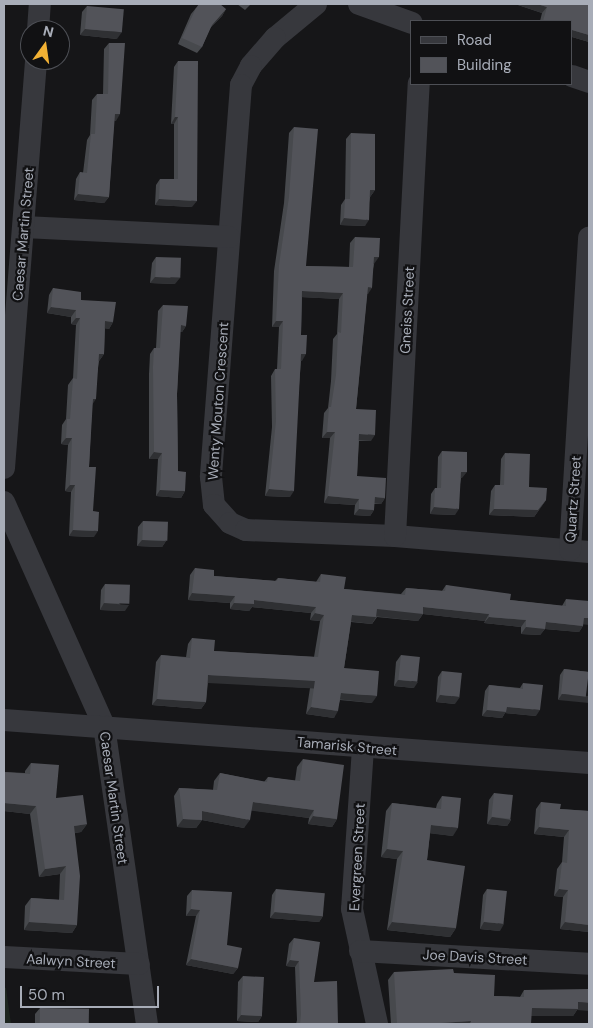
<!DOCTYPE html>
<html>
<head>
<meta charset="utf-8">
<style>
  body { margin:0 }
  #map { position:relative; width:593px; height:1028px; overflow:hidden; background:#161618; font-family:"DM Sans",sans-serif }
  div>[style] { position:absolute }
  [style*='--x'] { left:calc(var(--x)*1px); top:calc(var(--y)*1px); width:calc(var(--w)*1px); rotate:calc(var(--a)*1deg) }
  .green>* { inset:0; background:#1e261f }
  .street>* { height:22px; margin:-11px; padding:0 11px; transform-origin:11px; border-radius:11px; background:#37383d }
  .wall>* { inset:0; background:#47494d }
  .shaded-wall>* { inset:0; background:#2f3033; transform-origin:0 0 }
  .building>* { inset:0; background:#525359; transform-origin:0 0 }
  span { translate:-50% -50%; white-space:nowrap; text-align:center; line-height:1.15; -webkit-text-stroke:4.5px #111113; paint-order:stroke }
  .street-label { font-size:14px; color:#a8adb8 }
  .frame { position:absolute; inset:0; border:5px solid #a8adb8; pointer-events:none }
  .legend { position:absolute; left:410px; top:20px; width:162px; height:65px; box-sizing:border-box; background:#111113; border:1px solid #4d4f55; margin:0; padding:6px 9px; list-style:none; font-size:15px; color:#a8adb8 }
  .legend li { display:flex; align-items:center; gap:10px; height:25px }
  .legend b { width:25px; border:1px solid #4d4f55 }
  .north { position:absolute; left:20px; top:20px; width:50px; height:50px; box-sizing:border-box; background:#111113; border:1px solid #4d4f55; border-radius:50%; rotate:14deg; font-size:14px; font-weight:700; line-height:20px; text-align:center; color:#a8adb8 }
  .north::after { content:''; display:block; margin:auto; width:18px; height:22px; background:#f2b134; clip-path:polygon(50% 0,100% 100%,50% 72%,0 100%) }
  .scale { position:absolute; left:20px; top:986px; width:139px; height:22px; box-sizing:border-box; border:2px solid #a8adb8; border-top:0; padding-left:6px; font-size:15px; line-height:18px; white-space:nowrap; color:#a8adb8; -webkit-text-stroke:4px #111113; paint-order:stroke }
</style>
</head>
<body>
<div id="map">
  <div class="green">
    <i style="clip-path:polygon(4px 988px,6px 988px,11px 1024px,4px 1024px)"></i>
  </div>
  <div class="street">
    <i style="--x:316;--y:4;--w:53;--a:140.3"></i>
    <i style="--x:275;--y:38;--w:37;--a:131"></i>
    <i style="--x:251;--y:66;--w:21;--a:118"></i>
    <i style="--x:241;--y:85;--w:393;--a:94.4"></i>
    <i style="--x:211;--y:477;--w:28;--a:84"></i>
    <i style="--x:214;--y:505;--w:24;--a:48"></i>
    <i style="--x:230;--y:523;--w:17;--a:24"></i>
    <i style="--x:246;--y:530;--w:149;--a:2.3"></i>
    <i style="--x:395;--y:536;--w:195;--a:4.7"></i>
    <i style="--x:359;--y:4;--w:56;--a:19.7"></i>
    <i style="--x:38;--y:30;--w:26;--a:-86"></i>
    <i style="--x:572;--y:76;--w:18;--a:19"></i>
    <i style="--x:24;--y:227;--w:205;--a:2.8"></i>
    <i style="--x:4;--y:468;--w:409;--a:-85.5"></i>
    <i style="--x:4;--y:502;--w:245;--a:65.9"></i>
    <i style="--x:104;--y:726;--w:301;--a:81.8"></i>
    <i style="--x:395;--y:536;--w:453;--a:-87"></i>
    <i style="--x:570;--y:550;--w:313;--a:-86.5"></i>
    <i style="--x:4;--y:720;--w:587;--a:4.2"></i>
    <i style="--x:363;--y:748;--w:161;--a:93.9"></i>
    <i style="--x:352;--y:909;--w:118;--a:77.7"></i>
    <i style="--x:360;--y:951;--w:229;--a:3.2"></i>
    <i style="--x:4;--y:957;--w:135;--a:3"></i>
  </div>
  <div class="wall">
    <i style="clip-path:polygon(237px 4px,251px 4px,245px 10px)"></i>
    <i style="clip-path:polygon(515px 4px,589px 4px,589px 42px,572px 37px,572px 21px,540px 21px,542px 13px)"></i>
    <i style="clip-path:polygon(87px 6px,117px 39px,80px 35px,82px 12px)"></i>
    <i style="clip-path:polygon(196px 8px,226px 9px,222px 16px,210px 28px,202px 47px,197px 53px,178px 44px,191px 14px)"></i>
    <i style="clip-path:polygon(109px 43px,116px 121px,114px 120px,109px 197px,104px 203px,74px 200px,76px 179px,80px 172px,83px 173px,87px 140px,90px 135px,92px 100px,97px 94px,103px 94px,104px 49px)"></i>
    <i style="clip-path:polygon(178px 61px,192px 207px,155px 205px,156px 185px,160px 179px,174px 179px,174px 124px,171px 124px,174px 67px)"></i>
    <i style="clip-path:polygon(294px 127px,306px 266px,349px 267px,350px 243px,355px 237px,374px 264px,368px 294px,367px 294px,356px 409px,371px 441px,359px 441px,357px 476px,385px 498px,381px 504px,374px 504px,374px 510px,370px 516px,354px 515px,355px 505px,324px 503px,330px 438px,322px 438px,324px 413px,328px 408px,331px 381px,333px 339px,337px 334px,339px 299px,302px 297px,301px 335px,302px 361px,301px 361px,290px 497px,265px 496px,272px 427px,271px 376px,275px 369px,277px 369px,279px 327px,272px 327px,274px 271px,284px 203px,289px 133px)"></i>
    <i style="clip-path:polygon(351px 133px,375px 190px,370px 197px,365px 226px,340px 225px,341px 205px,345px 199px,346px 139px)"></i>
    <i style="clip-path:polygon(156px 257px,175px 284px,150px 283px,152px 263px)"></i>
    <i style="clip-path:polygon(53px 288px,81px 300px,113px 322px,109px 329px,105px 328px,104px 354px,99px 361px,92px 405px,89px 467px,93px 511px,94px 537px,69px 536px,71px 492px,65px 491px,68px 445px,61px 444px,62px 425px,66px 419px,68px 385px,73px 378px,76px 325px,71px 324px,71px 317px,47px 313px,49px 295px)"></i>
    <i style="clip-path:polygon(163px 305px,186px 326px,182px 332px,180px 332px,177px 394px,178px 471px,185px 491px,181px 498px,156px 496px,158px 459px,149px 459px,149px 374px,150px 354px,154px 348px,156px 348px,158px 311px)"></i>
    <i style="clip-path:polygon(442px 451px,462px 478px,461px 478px,455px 515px,430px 514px,431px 494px,435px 488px,437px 488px,438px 457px)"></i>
    <i style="clip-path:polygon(505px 453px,529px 487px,546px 500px,534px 517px,489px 515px,491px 491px,495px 485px,500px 485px,501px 459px)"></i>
    <i style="clip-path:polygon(143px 521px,166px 541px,162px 547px,137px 546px,138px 527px)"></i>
    <i style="clip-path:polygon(195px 568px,214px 576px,275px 581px,278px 578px,316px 582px,321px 574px,344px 589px,401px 594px,406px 588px,442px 591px,446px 585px,510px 600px,562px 606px,566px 599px,583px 626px,579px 632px,545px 629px,540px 635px,521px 634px,521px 627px,484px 623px,485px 621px,423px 614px,418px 621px,377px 617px,372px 624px,351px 622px,344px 668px,372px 703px,340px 700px,334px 718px,306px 714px,310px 688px,208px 682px,206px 702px,201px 709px,152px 705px,156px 662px,161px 655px,186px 657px,188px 644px,192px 638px,214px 651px,314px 657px,320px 621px,310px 620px,311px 613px,252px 607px,249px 611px,230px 609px,230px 603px,188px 600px,190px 575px)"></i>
    <i style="clip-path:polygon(105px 584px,125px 611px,100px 610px,101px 590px)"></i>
    <i style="clip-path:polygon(401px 655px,414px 688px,394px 686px,396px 662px)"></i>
    <i style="clip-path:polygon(564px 669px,589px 672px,558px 700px,560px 675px)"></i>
    <i style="clip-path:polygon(442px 671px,455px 704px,436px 702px,438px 677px)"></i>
    <i style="clip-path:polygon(523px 683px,536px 716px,505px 713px,502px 718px,482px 716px,485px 691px,489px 685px,520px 688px)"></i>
    <i style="clip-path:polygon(303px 759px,337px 819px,332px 827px,308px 824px,309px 818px,251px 810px,244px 828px,202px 820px,196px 828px,177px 827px,174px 796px,179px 788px,213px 790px,214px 781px,220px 773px,264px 782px,268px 777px,295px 781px,297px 767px)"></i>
    <i style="clip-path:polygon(31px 763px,56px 798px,87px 824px,81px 832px,75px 833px,77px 925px,72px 933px,24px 930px,25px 906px,31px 898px,59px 900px,60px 874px,39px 877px,30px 814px,4px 811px,4px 772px,25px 773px,25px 771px)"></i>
    <i style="clip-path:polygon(494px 793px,511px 820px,507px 826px,487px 824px,489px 800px)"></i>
    <i style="clip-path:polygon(442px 796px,453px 836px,430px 833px,427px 860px,456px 928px,450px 937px,387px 930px,397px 859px,381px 857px,386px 811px,392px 803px,436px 808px,437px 804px)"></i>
    <i style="clip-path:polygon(541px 802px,560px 809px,589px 811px,589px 932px,560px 929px,563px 897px,554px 896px,557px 869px,562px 862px,564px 837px,534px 834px,536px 809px)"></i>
    <i style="clip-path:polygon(276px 889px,323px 916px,319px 922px,270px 918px,272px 895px)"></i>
    <i style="clip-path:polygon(487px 889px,500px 931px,480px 929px,483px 895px)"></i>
    <i style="clip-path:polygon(192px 890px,227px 945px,238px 968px,233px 974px,186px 965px,196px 916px,186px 916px,187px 896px)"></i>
    <i style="clip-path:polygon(294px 938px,314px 982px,338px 1024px,296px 1024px,297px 1020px,295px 967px,286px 966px,289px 944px)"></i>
    <i style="clip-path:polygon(394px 972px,454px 973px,494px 996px,520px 997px,524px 990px,577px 1010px,573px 1016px,531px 1016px,531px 1024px,391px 1024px,388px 980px)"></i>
    <i style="clip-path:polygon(243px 976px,262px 1016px,258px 1022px,237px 1021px,238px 982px)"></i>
    <i style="clip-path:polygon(40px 1008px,89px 1024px,35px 1024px,35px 1014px)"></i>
  </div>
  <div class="shaded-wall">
    <i style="clip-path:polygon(515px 4px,537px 4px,547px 7px,542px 13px)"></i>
    <i style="clip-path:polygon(226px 9px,222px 16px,207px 31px,212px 25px)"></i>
    <i style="clip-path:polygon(85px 29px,122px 32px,117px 39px,80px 35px)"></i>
    <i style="clip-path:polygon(572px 30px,589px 35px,589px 42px,572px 37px)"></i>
    <i style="clip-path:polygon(115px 114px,120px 114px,116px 121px,110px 120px)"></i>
    <i style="clip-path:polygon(175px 117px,178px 117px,174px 124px,171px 124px)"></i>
    <i style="clip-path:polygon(370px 190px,375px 190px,370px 197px,366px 197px)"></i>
    <i style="clip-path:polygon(78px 194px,109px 197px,104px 203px,74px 200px)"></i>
    <i style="clip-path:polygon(159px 199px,197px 201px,192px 207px,155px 205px)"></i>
    <i style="clip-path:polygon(344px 218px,369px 220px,365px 226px,340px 225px)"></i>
    <i style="clip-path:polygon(374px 257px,379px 257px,374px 264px,370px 263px)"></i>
    <i style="clip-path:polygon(155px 277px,180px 278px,175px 284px,150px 283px)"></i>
    <i style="clip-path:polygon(368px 287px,372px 288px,368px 294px,363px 294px)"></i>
    <i style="clip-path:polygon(302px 291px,343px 293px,339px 299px,298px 297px)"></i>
    <i style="clip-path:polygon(51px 307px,76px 310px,71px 317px,47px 313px)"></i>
    <i style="clip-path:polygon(76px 318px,80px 318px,76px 325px,71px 324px)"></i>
    <i style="clip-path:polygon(105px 321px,113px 322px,109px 329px,100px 328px)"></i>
    <i style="clip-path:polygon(276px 321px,283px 321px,279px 327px,272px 327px)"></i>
    <i style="clip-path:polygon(181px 325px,186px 326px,182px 332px,176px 332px)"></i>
    <i style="clip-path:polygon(99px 354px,104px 354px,99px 361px,94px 360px)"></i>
    <i style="clip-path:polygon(301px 354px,306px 354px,302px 361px,297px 361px)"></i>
    <i style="clip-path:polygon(93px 399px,96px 399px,92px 405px)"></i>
    <i style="clip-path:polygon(327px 432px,335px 432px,330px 438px,322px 438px)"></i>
    <i style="clip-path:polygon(359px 434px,375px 435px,371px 441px,355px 440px)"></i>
    <i style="clip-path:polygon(66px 438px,72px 438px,68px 445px,61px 444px)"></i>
    <i style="clip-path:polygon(154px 452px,162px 453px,158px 459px,149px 459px)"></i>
    <i style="clip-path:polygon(461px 472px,467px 472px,462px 478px,457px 478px)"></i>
    <i style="clip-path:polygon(70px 485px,75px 485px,71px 492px,65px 491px)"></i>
    <i style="clip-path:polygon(269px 489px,294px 491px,290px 497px,265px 496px)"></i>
    <i style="clip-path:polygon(160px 490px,185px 491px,181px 498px,156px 496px)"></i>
    <i style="clip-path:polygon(328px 496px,359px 499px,355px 505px,324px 503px)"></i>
    <i style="clip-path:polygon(375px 497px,385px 498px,381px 504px,370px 503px)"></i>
    <i style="clip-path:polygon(546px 500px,534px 517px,489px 515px,494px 509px)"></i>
    <i style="clip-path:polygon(434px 507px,459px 509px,455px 515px,430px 514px)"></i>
    <i style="clip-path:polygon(359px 509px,374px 510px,370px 516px,354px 515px)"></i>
    <i style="clip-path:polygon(73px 530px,98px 531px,94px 537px,69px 536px)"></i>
    <i style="clip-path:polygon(142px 540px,166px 541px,162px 547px,137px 546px)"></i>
    <i style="clip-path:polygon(192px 593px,235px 596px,230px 603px,188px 600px)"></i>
    <i style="clip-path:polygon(254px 600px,316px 607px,311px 613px,252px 607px,249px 611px,230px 609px,234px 603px)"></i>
    <i style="clip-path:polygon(104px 603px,129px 605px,125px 611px,100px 610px)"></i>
    <i style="clip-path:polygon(423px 607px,489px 614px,485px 621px,423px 614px,418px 621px,373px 616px,377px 609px)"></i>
    <i style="clip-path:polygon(315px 613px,324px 615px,320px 621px,310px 620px)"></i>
    <i style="clip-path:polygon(352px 615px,376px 617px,372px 624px,347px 621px)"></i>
    <i style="clip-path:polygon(489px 617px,526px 620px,521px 627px,484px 623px)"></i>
    <i style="clip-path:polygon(584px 618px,589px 618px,589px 625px,580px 624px)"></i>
    <i style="clip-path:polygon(546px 622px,583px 626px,579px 632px,545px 629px,540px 635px,521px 634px,526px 627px)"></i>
    <i style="left:208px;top:675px;width:107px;height:8px;rotate:3deg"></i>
    <i style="clip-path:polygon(398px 680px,418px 682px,414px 688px,394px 686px)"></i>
    <i style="clip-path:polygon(341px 693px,377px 696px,372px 703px,336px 699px)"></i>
    <i style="clip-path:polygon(562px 694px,589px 696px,589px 703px,558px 700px)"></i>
    <i style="clip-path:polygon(440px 695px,460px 697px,455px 704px,436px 702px)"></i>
    <i style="clip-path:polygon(157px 699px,206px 702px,201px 709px,152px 705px)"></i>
    <i style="clip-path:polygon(311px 707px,338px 711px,334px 718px,306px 714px)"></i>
    <i style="clip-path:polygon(507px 707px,540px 710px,536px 716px,505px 713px,502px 718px,482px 716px,487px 710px)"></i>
    <i style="clip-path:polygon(253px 802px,314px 810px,309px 818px,247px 810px)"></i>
    <i style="clip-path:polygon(4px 803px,36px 806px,30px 814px,4px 811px)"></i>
    <i style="clip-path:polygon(202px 811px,250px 820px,244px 828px,197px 819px)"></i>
    <i style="clip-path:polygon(313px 816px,337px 819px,332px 827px,308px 824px)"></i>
    <i style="clip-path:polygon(492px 817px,511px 820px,507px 826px,487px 824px)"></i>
    <i style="clip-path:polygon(183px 819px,202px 820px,196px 828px,177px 827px)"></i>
    <i style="clip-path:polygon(87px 824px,81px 832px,68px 834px,74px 826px)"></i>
    <i style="clip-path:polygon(431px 825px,458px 828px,453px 836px,426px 833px)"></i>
    <i style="clip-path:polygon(539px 827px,569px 830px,564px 837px,534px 834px)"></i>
    <i style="clip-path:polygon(387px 849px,403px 851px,397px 859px,381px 857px)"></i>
    <i style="clip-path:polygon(66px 866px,60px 874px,39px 877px,45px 869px)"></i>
    <i style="clip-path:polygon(559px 889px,568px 890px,563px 897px,554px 896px)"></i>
    <i style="clip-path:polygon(191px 909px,200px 910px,196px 916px,186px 916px)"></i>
    <i style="clip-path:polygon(275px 912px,323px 916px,319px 922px,270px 918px)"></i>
    <i style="clip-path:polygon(29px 922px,77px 925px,72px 933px,24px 930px)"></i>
    <i style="clip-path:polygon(392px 922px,456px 928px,450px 937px,387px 930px)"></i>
    <i style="clip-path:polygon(484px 922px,504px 924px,500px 931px,480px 929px)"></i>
    <i style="clip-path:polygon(565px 922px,589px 925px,589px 932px,560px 929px)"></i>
    <i style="clip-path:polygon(191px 959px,238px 968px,233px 974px,186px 965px)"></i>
    <i style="clip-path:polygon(290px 960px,299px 961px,295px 967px,286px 966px)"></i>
    <i style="clip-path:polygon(578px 1002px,589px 1003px,589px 1011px,577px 1010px,573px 1016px,526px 1016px,532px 1008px)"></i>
    <i style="clip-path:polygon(241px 1015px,262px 1016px,258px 1022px,237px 1021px)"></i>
    <i style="clip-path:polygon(471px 1021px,469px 1024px,425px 1024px)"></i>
  </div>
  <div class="building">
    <i style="clip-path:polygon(199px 4px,220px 4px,226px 9px,212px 25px,202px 47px,182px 38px,196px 8px)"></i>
    <i style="clip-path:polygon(537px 4px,589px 4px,589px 35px,572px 30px,572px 21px,543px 21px,547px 7px)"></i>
    <i style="left:87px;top:6px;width:37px;height:23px;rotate:5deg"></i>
    <i style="clip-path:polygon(109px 43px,125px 43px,120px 114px,115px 114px,109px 197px,78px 194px,80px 172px,87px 173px,91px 134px,95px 134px,97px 94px,108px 94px)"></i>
    <i style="clip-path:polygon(178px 61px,198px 61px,197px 201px,159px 199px,160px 179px,178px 179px,178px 117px,175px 117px)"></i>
    <i style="clip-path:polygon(294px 127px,318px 129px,306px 266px,353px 267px,355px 237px,380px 238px,379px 257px,374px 257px,372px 288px,368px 287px,356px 409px,376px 410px,375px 435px,359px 434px,357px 476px,386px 478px,385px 498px,375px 497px,374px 510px,359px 509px,359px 499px,328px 496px,335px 432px,327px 432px,329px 407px,331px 407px,336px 375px,338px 332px,341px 333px,343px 293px,302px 291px,301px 335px,307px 335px,306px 354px,301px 354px,294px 491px,269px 489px,276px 421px,275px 369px,281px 369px,283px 321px,276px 321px,279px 265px,289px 197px)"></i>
    <i style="clip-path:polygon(351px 133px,375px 134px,375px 190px,370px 190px,369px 220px,344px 218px,345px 199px,350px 199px)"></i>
    <i style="left:156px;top:257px;width:25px;height:20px;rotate:2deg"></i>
    <i style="clip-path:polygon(53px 288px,81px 292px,81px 300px,116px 302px,113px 322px,105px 321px,104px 354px,99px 354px,96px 399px,93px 399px,89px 467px,96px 467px,93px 511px,99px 512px,98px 531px,73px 530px,75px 485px,70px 485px,72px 438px,66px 438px,67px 419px,70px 419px,73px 378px,77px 379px,80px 318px,76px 318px,76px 310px,51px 307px)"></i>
    <i style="clip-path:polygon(163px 305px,188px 306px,186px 326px,181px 325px,177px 394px,178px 471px,186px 472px,185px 491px,160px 490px,162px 453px,154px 452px,153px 367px,154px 348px,160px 348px)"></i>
    <i style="clip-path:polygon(442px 451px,467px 452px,467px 472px,461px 472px,459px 509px,434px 507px,435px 488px,441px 488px)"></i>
    <i style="clip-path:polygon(505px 453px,530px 454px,529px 487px,547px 488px,546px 500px,538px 510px,494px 509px,495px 485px,504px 485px)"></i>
    <i style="left:143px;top:521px;width:25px;height:19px;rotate:2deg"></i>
    <i style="clip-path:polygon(195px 568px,214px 570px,214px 576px,277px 581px,278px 578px,320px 582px,321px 574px,346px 577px,344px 589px,405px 595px,406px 588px,445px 591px,446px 585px,511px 594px,510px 600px,566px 606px,566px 599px,589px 601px,589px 618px,584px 618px,583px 626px,546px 622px,545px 629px,526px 627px,526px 620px,489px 617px,489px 614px,423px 607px,423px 614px,377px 609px,376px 617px,352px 615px,344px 668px,379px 671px,377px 696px,341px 693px,338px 711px,311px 707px,315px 681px,208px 675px,206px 702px,157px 699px,161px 655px,190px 658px,192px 638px,215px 640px,214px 651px,318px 657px,324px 615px,315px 613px,316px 607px,254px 600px,254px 604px,234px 603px,235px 596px,192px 593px)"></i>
    <i style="left:105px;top:584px;width:25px;height:19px;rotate:2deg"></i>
    <i style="left:401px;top:655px;width:19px;height:25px;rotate:6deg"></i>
    <i style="left:564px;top:669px;width:25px;height:25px;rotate:7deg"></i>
    <i style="left:442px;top:671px;width:20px;height:24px;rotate:6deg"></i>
    <i style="clip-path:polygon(523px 683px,543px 685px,540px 710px,507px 707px,506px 712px,487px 710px,489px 685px,523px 689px)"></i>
    <i style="clip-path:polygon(303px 759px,344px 765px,337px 819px,313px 816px,314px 810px,253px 802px,250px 820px,202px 811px,202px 820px,183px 819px,179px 788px,217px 790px,220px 773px,267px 782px,268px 777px,300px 781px)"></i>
    <i style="clip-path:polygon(31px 763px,59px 765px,56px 798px,83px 795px,87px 824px,74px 826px,80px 876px,77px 925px,29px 922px,31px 898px,64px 900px,66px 866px,45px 869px,36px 806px,4px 803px,4px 772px,30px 774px)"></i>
    <i style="left:494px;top:793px;width:19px;height:24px;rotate:6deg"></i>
    <i style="clip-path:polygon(442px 796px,461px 798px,458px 828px,431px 825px,427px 860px,465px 866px,456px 928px,392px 922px,403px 851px,387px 849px,392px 803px,441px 809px)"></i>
    <i style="clip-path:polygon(541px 802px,561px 804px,560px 809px,589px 811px,589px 925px,565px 922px,568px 890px,559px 889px,562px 862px,567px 863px,569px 830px,539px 827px)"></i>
    <i style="left:276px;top:889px;width:49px;height:23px;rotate:5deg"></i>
    <i style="left:487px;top:889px;width:20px;height:33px;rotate:6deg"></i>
    <i style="clip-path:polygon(192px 890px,232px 892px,227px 945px,242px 948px,238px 968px,191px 959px,200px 910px,191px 909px)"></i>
    <i style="clip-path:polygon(294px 938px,320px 942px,314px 982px,337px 981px,338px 1024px,300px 1024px,301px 1014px,299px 961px,290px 960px)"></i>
    <i style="clip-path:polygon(453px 969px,454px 973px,495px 975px,494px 996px,524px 997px,524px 990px,589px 989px,589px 1003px,578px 1002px,578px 1009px,532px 1008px,531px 1024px,471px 1024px,471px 1021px,426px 1024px,397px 1024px,394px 972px)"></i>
    <i style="left:243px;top:976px;width:21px;height:39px;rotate:3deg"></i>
    <i style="left:40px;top:1008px;width:49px;height:16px;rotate:1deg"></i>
  </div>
  <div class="street-label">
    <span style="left:23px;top:234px;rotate:-85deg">Caesar Martin Street</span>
    <span style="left:407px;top:310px;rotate:-87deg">Gneiss Street</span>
    <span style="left:218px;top:401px;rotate:-86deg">Wenty Mouton Crescent</span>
    <span style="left:573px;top:499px;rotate:-86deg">Quartz Street</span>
    <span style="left:347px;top:746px;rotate:5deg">Tamarisk Street</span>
    <span style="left:114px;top:798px;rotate:82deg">Caesar Martin Street</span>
    <span style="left:357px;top:857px;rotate:-87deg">Evergreen Street</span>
    <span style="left:475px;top:957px;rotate:3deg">Joe Davis Street</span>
    <span style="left:71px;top:961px;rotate:3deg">Aalwyn Street</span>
  </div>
  <div class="frame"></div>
  <ul class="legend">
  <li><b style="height:6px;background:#37383d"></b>Road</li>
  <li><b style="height:14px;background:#525359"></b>Building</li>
  </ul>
  <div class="north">N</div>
  <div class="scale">50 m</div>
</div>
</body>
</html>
